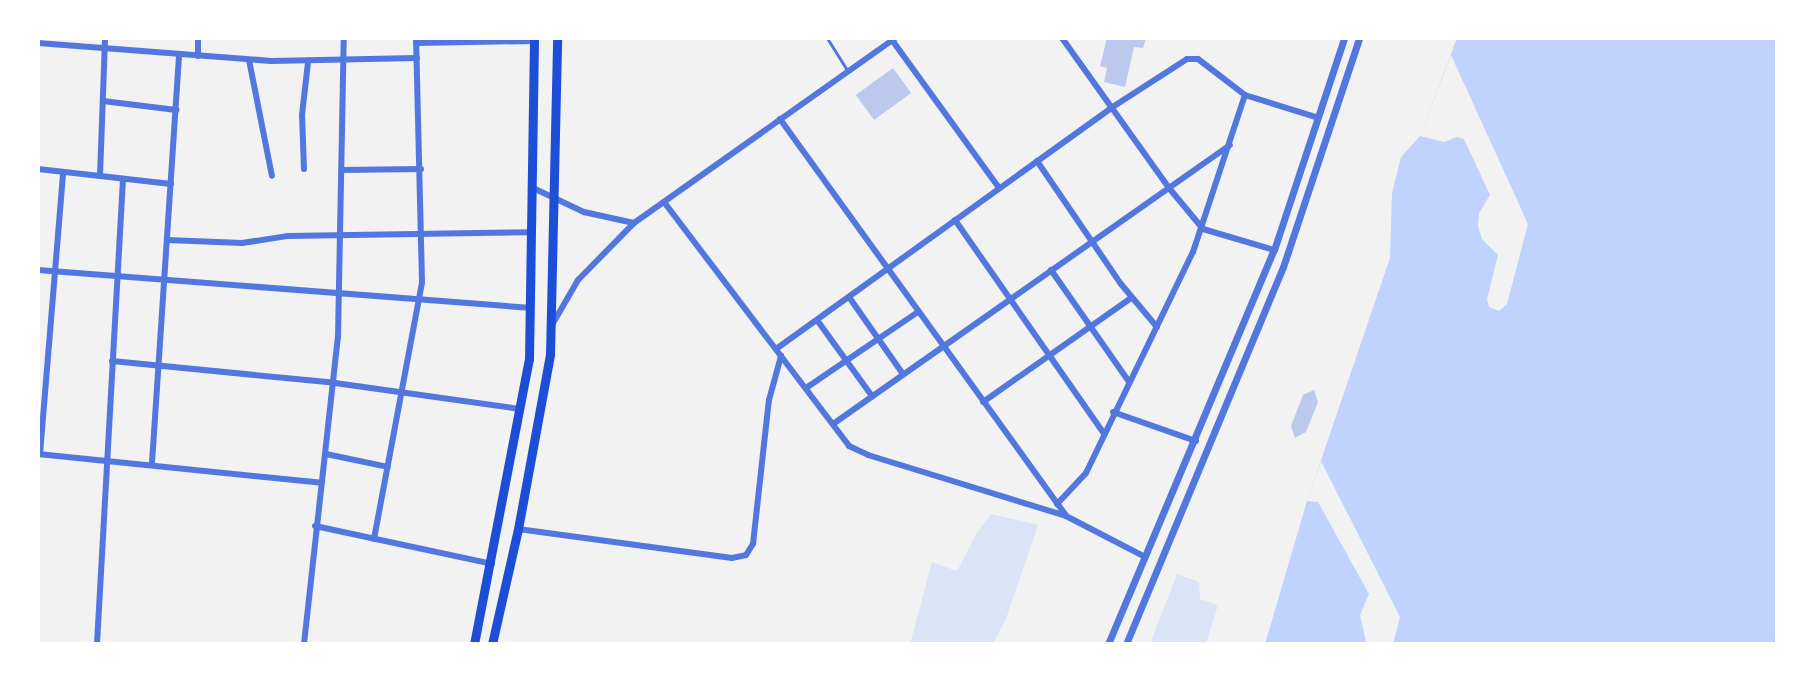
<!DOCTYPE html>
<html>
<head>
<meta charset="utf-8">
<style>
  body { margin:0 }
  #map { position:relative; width:1815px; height:682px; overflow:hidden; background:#f2f2f2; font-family:"Noto Sans",sans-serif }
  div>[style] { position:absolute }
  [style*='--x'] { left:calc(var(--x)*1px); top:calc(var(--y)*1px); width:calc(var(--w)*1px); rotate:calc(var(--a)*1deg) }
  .green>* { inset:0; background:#dbe4f7 }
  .water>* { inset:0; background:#bfd3fe }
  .pier>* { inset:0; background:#f2f2f2 }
  .building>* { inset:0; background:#bdc9ec; transform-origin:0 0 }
  .service>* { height:3px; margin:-1.5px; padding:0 1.5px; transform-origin:1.5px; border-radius:1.5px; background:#5277de }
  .minor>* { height:6px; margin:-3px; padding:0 3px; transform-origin:3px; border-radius:3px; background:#5277de }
  .tertiary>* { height:7px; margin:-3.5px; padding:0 3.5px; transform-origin:3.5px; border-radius:3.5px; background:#5277de }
  .primary>* { height:9px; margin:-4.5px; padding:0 4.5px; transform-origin:4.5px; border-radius:4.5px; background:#1d4ed8 }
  span { translate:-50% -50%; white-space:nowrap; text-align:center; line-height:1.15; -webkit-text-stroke:8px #fff; paint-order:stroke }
  .frame { position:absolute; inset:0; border:40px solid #fff; pointer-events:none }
</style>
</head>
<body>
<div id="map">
  <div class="green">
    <i style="clip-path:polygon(991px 514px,1038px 525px,1006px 619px,993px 644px,910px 644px,932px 562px,957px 571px,976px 534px)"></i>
    <i style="clip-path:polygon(1177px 574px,1199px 582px,1200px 599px,1218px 605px,1206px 644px,1150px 644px)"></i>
  </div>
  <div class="water">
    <i style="clip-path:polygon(1457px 38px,1777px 38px,1777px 644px,1265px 644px,1307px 501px,1390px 258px,1392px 193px,1401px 157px,1420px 136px)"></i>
  </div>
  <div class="pier">
    <i style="clip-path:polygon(1451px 55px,1528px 224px,1507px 304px,1499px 311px,1489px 307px,1487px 299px,1498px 255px,1482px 239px,1478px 226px,1479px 213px,1490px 195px,1464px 139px,1457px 137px,1444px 142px,1420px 136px)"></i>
    <i style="clip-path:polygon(1321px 461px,1400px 617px,1393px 644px,1366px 642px,1360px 615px,1369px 594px,1318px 502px,1307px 501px)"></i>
  </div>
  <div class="building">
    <i style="clip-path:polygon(1107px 38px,1146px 38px,1143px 48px,1134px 47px,1125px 87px,1104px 82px,1107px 68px,1100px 66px)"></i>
    <i style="left:893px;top:68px;width:31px;height:46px;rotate:54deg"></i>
    <i style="clip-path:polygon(1314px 390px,1318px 402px,1306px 432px,1295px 438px,1291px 426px,1303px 395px)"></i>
  </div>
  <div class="service">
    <i style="--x:827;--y:38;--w:39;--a:58"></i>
  </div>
  <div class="minor">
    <i style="--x:198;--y:38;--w:18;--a:90"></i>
    <i style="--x:1062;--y:38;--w:184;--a:54.5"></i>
    <i style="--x:1169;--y:188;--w:53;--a:50.3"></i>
    <i style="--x:1203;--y:229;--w:74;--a:16.5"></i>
    <i style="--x:892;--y:40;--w:183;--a:54.1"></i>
    <i style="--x:38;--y:43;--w:234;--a:4.4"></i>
    <i style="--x:271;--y:61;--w:146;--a:-1.2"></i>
    <i style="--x:416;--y:43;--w:118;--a:-1"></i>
    <i style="--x:249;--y:60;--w:118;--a:78.8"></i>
    <i style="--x:103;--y:101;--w:74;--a:7"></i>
    <i style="--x:780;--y:119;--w:489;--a:54.2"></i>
    <i style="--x:1037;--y:161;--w:149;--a:55.7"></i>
    <i style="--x:1121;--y:284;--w:56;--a:50.1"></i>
    <i style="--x:38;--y:169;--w:134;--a:6.4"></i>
    <i style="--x:304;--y:169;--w:54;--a:-92.1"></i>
    <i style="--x:302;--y:115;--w:53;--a:-83.5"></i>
    <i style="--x:342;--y:170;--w:79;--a:-0.7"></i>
    <i style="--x:100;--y:176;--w:138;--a:-87.9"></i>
    <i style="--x:531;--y:187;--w:59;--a:25.3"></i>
    <i style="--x:584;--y:212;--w:51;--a:12.4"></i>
    <i style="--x:664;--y:202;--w:306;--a:52.8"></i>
    <i style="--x:849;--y:446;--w:21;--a:25"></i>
    <i style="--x:868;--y:455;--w:207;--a:17.1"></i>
    <i style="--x:1066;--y:516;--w:89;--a:27.4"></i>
    <i style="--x:955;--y:220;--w:259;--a:55.1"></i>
    <i style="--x:167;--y:240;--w:75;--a:2.3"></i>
    <i style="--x:242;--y:243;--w:47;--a:-8.7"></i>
    <i style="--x:288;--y:236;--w:244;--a:-0.9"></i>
    <i style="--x:38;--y:270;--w:495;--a:4.4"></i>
    <i style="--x:1051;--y:270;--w:136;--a:55.1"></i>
    <i style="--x:849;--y:297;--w:94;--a:55"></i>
    <i style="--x:817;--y:320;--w:94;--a:54.1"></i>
    <i style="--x:552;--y:325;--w:52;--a:-60"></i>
    <i style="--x:578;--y:280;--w:80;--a:-45.5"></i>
    <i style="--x:634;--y:223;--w:320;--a:-35.3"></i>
    <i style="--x:776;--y:349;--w:413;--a:-35.7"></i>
    <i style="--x:1111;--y:108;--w:90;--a:-32.8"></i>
    <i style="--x:1187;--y:59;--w:11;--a:0"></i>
    <i style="--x:1198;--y:59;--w:59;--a:37.5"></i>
    <i style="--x:1245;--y:95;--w:77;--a:17.3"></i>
    <i style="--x:112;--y:361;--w:224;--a:5.6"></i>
    <i style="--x:335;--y:383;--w:188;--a:8"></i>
    <i style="--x:806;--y:388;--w:135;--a:-34.2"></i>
    <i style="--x:983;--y:402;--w:181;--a:-35.1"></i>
    <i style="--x:1113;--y:412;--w:88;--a:19.3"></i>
    <i style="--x:833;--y:424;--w:485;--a:-35.1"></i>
    <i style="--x:38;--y:454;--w:285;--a:5.8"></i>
    <i style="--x:40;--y:454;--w:283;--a:-85.3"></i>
    <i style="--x:326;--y:454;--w:63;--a:11.8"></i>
    <i style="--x:152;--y:463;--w:410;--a:-86.2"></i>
    <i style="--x:1057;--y:504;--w:42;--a:-46.9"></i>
    <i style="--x:1086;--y:473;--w:246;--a:-64.2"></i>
    <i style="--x:1193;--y:252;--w:165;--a:-71.7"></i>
    <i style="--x:315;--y:526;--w:181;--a:12.1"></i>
    <i style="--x:518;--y:529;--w:216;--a:7.7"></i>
    <i style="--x:732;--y:558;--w:14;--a:-12"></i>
    <i style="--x:746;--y:555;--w:13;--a:-58"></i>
    <i style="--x:753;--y:544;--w:145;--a:-83.7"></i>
    <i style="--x:769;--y:400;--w:46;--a:-74.7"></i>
    <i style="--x:374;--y:539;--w:261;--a:-79.4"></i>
    <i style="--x:422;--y:282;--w:244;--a:-91.4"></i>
    <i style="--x:97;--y:644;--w:466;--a:-86.8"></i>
    <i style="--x:304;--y:644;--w:309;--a:-83.7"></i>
    <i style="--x:338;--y:337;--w:299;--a:-88.9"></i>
  </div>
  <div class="tertiary">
    <i style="--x:1108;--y:644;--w:428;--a:-67.2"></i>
    <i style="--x:1274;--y:250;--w:223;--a:-71.7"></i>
    <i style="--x:1126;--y:644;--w:408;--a:-67.4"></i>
    <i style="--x:1283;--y:267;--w:241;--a:-71.6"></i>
  </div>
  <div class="primary">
    <i style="--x:474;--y:644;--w:290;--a:-79.1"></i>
    <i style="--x:529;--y:359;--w:321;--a:-89.1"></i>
    <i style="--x:492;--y:644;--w:118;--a:-77.3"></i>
    <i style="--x:518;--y:529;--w:178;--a:-79.6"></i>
    <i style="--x:550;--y:354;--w:316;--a:-88.7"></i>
  </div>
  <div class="frame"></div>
</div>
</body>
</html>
